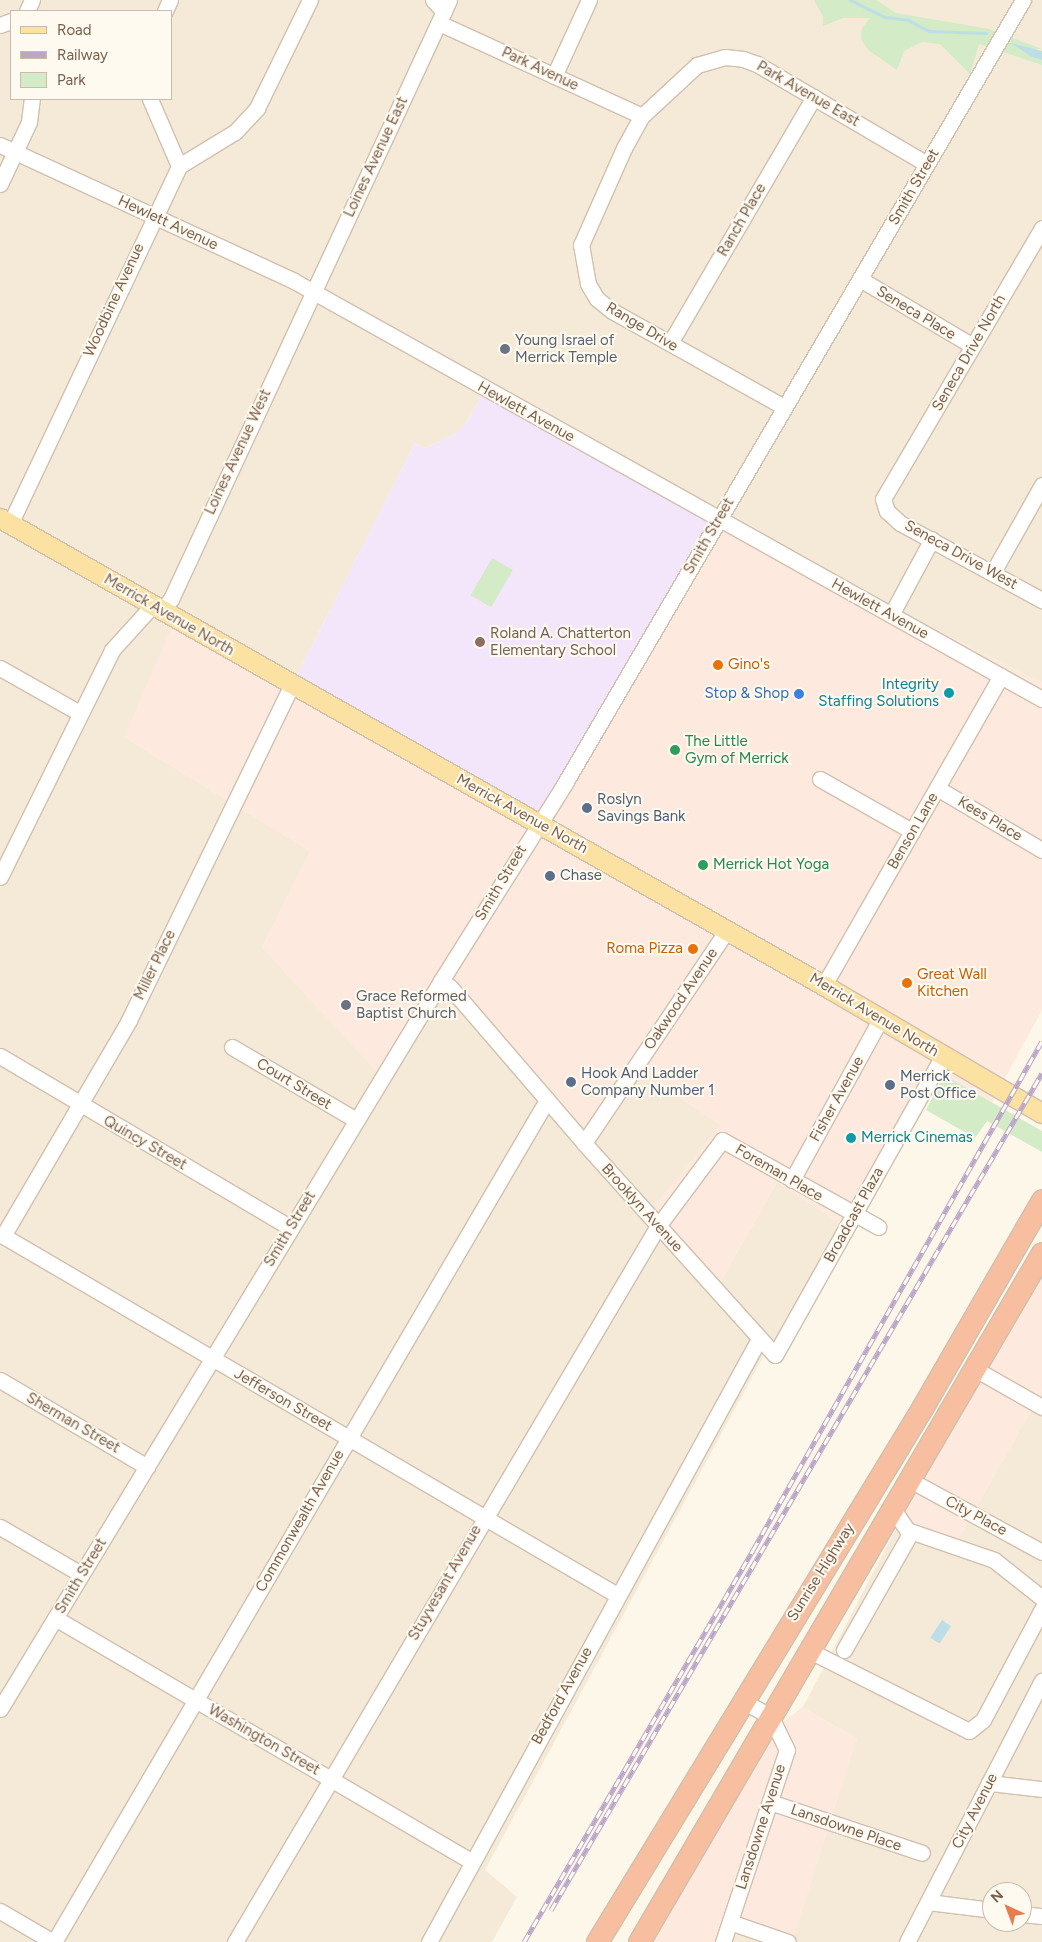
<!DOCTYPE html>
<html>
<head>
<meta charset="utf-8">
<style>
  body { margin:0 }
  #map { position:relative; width:1042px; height:1942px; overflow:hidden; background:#fdf7ea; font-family:Figtree,sans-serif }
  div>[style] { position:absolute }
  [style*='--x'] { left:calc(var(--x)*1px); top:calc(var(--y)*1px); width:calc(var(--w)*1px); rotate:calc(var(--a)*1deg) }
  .residential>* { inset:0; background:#f5ead8 }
  .commercial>* { inset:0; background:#fde9dd }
  .education>* { inset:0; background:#f4e6fa }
  .green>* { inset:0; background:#d3ebc7; transform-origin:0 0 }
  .water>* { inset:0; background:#bddee7; transform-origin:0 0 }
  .stream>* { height:3px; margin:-1.5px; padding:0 1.5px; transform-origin:1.5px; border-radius:1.5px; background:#bddee7 }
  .roads { filter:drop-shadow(1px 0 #d0c0ae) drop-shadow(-1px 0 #d0c0ae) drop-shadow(0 1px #d0c0ae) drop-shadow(0 -1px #d0c0ae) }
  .minor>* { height:15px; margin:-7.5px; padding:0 7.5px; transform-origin:7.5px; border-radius:7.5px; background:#fff }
  .major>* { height:19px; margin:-9.5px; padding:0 9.5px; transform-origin:9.5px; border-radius:9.5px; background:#fbe1a2 }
  .highway>* { height:21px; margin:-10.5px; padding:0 10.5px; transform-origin:10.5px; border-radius:10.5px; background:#f7bea0 }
  .rail>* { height:5px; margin-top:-2.5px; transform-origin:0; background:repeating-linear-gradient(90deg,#fffaf0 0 9px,#bba6c8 0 18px); box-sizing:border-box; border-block:1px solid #bba6c8 }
  .dots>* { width:14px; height:14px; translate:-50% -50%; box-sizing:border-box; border:2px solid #fffaf0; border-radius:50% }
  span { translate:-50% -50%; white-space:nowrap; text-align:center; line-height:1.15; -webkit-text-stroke:4px #fffaf0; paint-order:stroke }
  .street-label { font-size:15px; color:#795f4c }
  .worship-label { font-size:15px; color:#5b616d }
  .left { translate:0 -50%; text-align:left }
  .education-label { font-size:15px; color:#785e54 }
  .food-label { font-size:15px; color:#c56008 }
  .right { translate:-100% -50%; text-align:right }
  .culture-label { font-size:15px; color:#0d838f }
  .shop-label { font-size:15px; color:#366cbe }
  .leisure-label { font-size:15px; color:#27864d }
  .service-label { font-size:15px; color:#4e5e75 }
  .legend { position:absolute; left:10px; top:10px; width:162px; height:90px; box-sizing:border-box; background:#fffaf0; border:1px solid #c9bcae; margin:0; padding:6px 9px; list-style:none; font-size:15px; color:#795f4c }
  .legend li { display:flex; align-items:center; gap:10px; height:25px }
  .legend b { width:25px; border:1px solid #c9bcae }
  .north { position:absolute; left:982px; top:1882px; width:50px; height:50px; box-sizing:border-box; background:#fffaf0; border:1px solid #c9bcae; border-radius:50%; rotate:317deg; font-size:14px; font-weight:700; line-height:20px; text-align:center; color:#795f4c }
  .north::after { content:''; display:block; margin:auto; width:18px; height:22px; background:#e77c4e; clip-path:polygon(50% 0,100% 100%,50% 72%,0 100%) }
</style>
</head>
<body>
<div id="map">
  <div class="residential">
    <i style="clip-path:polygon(evenodd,0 0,1042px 0,1042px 683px,718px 520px,485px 390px,467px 422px,455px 434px,425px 448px,415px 443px,292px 685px,124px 737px,310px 851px,262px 948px,441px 981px,639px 1070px,721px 1125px,655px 1206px,720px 1283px,777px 1182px,853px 1232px,781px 1364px,764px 1355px,485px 1870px,517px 1897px,492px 1942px,0 1942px,0 0,11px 11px,171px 11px,171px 99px,11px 99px,11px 11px)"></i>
    <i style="clip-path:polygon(evenodd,1042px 1391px,1042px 1942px,725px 1942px,857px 1739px,803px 1707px,902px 1517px,955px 1545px,1042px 1391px,992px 1892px,1022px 1892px,1022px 1922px,992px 1922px,992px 1892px)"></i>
  </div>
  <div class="commercial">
    <i style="clip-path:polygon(718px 520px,1042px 683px,1042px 1010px,992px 1102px,944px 1075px,853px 1232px,777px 1182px,720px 1283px,654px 1206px,721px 1125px,639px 1070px,595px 1138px,441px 981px,382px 1078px,262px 948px,310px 851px,124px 737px,175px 619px,539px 824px)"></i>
    <i style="clip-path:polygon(1042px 1277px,1042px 1391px,955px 1545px,902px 1517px)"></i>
    <i style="clip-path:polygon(803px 1707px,857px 1739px,792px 1942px,732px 1922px,725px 1942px,643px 1942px,765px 1735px)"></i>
  </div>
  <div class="education">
    <i style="clip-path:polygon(485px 390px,718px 520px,539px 824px,292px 685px,415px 443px,425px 448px,455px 434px,467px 422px)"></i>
  </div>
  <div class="green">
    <i style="clip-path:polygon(814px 0,876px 0,896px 13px,989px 29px,1042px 49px,1036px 49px,1032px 57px,1042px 60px,1042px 65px,979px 44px,970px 74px,940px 44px,922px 42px,904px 51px,897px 70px,868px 50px,861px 39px,862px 28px,870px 18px,843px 18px,823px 26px,823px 17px)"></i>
    <i style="left:492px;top:558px;width:24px;height:43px;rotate:30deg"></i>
    <i style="clip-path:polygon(944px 1075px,1042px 1131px,1042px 1152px,987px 1121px,975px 1138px,926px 1110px)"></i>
  </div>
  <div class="water">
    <i style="clip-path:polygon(1011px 43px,1042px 51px,1042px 60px,1032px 57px)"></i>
    <i style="left:942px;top:1620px;width:11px;height:21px;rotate:34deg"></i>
  </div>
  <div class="stream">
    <i style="--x:850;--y:0;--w:39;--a:26"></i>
    <i style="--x:885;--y:17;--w:23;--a:7"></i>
    <i style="--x:908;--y:20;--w:24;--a:28"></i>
    <i style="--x:929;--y:31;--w:57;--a:2"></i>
  </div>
  <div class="roads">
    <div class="minor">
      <i style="--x:433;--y:0;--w:16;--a:47"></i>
      <i style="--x:27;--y:11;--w:12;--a:-66"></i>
      <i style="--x:165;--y:11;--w:12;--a:-66"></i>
      <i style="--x:439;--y:23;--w:223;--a:24.6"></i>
      <i style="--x:0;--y:25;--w:12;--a:-20"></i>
      <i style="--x:554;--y:76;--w:84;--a:-65.3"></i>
      <i style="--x:150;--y:99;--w:73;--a:66.6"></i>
      <i style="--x:0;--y:145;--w:324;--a:24.8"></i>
      <i style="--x:294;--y:281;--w:857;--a:29.2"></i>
      <i style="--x:0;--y:184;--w:68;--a:-64.9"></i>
      <i style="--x:29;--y:122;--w:23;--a:-83"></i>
      <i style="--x:1042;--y:228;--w:314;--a:120.4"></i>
      <i style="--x:883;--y:499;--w:13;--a:72"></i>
      <i style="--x:887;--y:511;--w:18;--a:43"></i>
      <i style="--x:900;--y:523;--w:162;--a:28.5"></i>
      <i style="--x:860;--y:279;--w:131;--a:30.7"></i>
      <i style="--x:670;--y:343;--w:285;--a:-59.7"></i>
      <i style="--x:784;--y:407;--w:197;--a:-150.8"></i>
      <i style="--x:612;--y:311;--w:19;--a:-141"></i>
      <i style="--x:597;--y:299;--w:17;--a:-121"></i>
      <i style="--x:588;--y:284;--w:40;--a:-100"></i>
      <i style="--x:581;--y:245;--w:106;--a:-66.1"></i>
      <i style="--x:624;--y:148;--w:37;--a:-61"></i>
      <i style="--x:642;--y:116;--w:75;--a:-42.8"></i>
      <i style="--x:697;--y:65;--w:29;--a:-16"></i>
      <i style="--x:725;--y:57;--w:18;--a:6"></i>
      <i style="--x:743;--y:59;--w:15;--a:20"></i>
      <i style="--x:757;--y:64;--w:197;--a:30.5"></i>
      <i style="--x:10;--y:524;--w:396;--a:-64.7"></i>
      <i style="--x:179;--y:166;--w:66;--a:-31.3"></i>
      <i style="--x:235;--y:132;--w:33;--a:-47"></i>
      <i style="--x:257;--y:108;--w:120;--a:-63.9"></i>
      <i style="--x:993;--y:572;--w:100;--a:-60.6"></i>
      <i style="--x:161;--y:611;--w:16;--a:-50"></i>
      <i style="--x:171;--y:599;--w:660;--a:-65.1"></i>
      <i style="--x:891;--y:615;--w:86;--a:-61.7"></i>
      <i style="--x:0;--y:668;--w:92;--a:29.4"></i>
      <i style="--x:820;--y:779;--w:106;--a:29.5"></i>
      <i style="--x:937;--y:788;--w:122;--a:30.6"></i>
      <i style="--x:0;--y:877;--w:253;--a:-63.7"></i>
      <i style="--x:112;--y:650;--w:59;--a:-47.7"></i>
      <i style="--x:441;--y:981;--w:11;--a:34"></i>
      <i style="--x:450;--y:987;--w:206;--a:49.3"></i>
      <i style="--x:584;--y:1143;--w:285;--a:48"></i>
      <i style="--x:775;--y:1355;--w:343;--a:-60.7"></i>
      <i style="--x:824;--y:985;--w:356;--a:-60.2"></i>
      <i style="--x:232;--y:1047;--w:144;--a:30.5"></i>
      <i style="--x:0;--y:1056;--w:338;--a:30.6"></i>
      <i style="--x:584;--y:1143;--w:257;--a:-56.1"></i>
      <i style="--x:792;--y:1180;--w:185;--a:-61.2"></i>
      <i style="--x:0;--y:1234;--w:715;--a:30.33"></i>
      <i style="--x:3;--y:1236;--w:250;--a:-59.7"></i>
      <i style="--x:129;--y:1020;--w:373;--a:-64.1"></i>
      <i style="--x:975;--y:1369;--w:77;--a:29.6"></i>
      <i style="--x:0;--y:1380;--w:171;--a:30.6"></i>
      <i style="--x:910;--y:1480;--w:150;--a:28.6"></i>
      <i style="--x:893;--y:1509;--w:25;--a:56"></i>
      <i style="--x:907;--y:1530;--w:92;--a:19"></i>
      <i style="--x:994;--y:1560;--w:61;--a:38.4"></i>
      <i style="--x:0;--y:1527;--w:94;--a:30.1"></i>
      <i style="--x:55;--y:1618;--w:483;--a:30.3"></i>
      <i style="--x:844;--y:1650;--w:136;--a:-60.4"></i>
      <i style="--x:810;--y:1651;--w:178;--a:26.7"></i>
      <i style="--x:969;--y:1731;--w:18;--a:-38"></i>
      <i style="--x:983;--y:1720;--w:126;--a:-62"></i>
      <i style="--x:0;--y:1709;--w:851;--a:-58.79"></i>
      <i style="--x:441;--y:981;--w:234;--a:-57.9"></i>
      <i style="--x:565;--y:783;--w:907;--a:-59.68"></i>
      <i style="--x:989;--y:1783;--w:53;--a:6.5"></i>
      <i style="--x:770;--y:1802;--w:160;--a:18.5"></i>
      <i style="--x:928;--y:1902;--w:64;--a:7.1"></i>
      <i style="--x:0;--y:1911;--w:61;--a:30.3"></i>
      <i style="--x:1022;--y:1914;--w:20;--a:6"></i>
      <i style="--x:730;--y:1922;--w:61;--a:19"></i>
      <i style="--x:54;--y:1942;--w:976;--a:-59.65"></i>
      <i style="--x:235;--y:1942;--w:832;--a:-59.43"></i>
      <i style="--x:658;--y:1226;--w:107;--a:-53.3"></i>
      <i style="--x:722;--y:1140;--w:179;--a:29.1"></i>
      <i style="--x:429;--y:1942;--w:687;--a:-61.31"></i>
      <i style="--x:723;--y:1942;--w:202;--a:-71.6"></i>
      <i style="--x:787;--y:1750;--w:37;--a:-116"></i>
      <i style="--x:771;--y:1717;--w:34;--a:-150"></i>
      <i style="--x:907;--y:1942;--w:294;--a:-62.7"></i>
    </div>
    <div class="major">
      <i style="--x:0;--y:518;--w:957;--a:29.57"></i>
      <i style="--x:832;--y:990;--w:243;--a:30.4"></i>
    </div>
    <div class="highway">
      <i style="--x:597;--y:1942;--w:625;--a:-58.67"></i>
      <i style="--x:922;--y:1408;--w:240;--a:-60"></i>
      <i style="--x:639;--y:1942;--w:798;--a:-59.68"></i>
    </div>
  </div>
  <div class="rail">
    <i style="--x:551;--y:1910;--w:970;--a:-59.6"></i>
    <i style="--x:524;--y:1942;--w:454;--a:-59.7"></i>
    <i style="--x:753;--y:1550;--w:585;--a:-60.41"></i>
  </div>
  <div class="dots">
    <i style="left:505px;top:349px;background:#6b7280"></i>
    <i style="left:480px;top:642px;background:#8d6e63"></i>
    <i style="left:718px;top:665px;background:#e8710a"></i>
    <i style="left:949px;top:693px;background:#0f9aa8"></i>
    <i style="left:799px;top:694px;background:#3f7fe0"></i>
    <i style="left:675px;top:750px;background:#2e9e5b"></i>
    <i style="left:587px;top:808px;background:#5c6f8a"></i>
    <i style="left:703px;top:865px;background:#2e9e5b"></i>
    <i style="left:550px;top:876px;background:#5c6f8a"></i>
    <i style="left:693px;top:949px;background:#e8710a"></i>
    <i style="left:907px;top:983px;background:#e8710a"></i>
    <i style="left:346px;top:1005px;background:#6b7280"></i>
    <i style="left:571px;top:1082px;background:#5c6f8a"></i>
    <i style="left:890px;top:1085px;background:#5c6f8a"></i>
    <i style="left:851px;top:1138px;background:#0f9aa8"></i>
  </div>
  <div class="street-label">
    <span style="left:540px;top:69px;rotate:25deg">Park Avenue</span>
    <span style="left:808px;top:94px;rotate:30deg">Park Avenue East</span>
    <span style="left:376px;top:157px;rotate:-65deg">Loines Avenue East</span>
    <span style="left:914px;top:187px;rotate:-60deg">Smith Street</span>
    <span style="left:742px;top:220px;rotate:-60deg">Ranch Place</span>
    <span style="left:168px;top:223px;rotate:25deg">Hewlett Avenue</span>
    <span style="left:114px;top:300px;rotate:-65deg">Woodbine Avenue</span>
    <span style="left:916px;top:313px;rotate:31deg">Seneca Place</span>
    <span style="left:642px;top:327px;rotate:31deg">Range Drive</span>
    <span style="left:969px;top:353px;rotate:-60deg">Seneca Drive North</span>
    <span style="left:526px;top:412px;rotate:29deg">Hewlett Avenue</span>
    <span style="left:238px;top:452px;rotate:-65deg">Loines Avenue West</span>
    <span style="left:709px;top:536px;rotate:-60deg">Smith Street</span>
    <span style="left:961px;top:555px;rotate:29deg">Seneca Drive West</span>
    <span style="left:880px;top:609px;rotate:29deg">Hewlett Avenue</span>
    <span style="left:169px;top:615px;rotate:30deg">Merrick Avenue North</span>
    <span style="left:522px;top:814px;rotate:29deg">Merrick Avenue North</span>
    <span style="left:990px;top:819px;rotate:31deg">Kees Place</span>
    <span style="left:913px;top:831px;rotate:-60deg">Benson Lane</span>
    <span style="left:501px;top:883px;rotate:-59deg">Smith Street</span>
    <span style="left:155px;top:965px;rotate:-64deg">Miller Place</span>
    <span style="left:681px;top:999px;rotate:-56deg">Oakwood Avenue</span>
    <span style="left:874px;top:1015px;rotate:31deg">Merrick Avenue North</span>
    <span style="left:294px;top:1084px;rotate:31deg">Court Street</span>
    <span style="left:837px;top:1099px;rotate:-61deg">Fisher Avenue</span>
    <span style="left:145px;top:1143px;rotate:30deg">Quincy Street</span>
    <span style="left:779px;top:1173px;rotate:30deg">Foreman Place</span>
    <span style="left:642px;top:1208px;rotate:48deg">Brooklyn Avenue</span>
    <span style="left:854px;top:1215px;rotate:-61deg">Broadcast Plaza</span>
    <span style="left:290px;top:1229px;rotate:-59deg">Smith Street</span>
    <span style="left:283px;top:1400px;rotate:30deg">Jefferson Street</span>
    <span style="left:73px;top:1423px;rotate:30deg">Sherman Street</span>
    <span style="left:976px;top:1516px;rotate:28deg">City Place</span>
    <span style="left:300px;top:1521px;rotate:-60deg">Commonwealth Avenue</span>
    <span style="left:821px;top:1572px;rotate:-58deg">Sunrise Highway</span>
    <span style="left:81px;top:1576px;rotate:-59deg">Smith Street</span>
    <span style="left:445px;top:1583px;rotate:-60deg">Stuyvesant Avenue</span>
    <span style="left:562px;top:1696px;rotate:-61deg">Bedford Avenue</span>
    <span style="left:264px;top:1740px;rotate:30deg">Washington Street</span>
    <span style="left:975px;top:1811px;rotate:-63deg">City Avenue</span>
    <span style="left:761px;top:1827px;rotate:-72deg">Lansdowne Avenue</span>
    <span style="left:846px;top:1828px;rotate:19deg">Lansdowne Place</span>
  </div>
  <div class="worship-label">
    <span class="left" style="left:515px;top:349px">Young Israel of<br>Merrick Temple</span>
    <span class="left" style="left:356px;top:1005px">Grace Reformed<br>Baptist Church</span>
  </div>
  <div class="education-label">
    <span class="left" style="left:490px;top:642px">Roland A. Chatterton<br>Elementary School</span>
  </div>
  <div class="food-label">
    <span class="left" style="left:728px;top:665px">Gino's</span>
    <span class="right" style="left:683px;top:949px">Roma Pizza</span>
    <span class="left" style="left:917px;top:983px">Great Wall<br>Kitchen</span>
  </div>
  <div class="culture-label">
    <span class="right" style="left:939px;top:693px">Integrity<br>Staffing Solutions</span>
    <span class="left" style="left:861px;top:1138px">Merrick Cinemas</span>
  </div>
  <div class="shop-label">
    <span class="right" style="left:789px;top:694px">Stop &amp; Shop</span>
  </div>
  <div class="leisure-label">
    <span class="left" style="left:685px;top:750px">The Little<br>Gym of Merrick</span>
    <span class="left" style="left:713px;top:865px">Merrick Hot Yoga</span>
  </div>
  <div class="service-label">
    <span class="left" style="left:597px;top:808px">Roslyn<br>Savings Bank</span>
    <span class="left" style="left:560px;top:876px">Chase</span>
    <span class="left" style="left:581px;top:1082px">Hook And Ladder<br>Company Number 1</span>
    <span class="left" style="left:900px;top:1085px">Merrick<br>Post Office</span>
  </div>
  <ul class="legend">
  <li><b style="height:6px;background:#fbe1a2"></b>Road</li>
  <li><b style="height:6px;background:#bba6c8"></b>Railway</li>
  <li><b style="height:14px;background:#d3ebc7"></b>Park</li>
  </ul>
  <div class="north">N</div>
</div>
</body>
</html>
